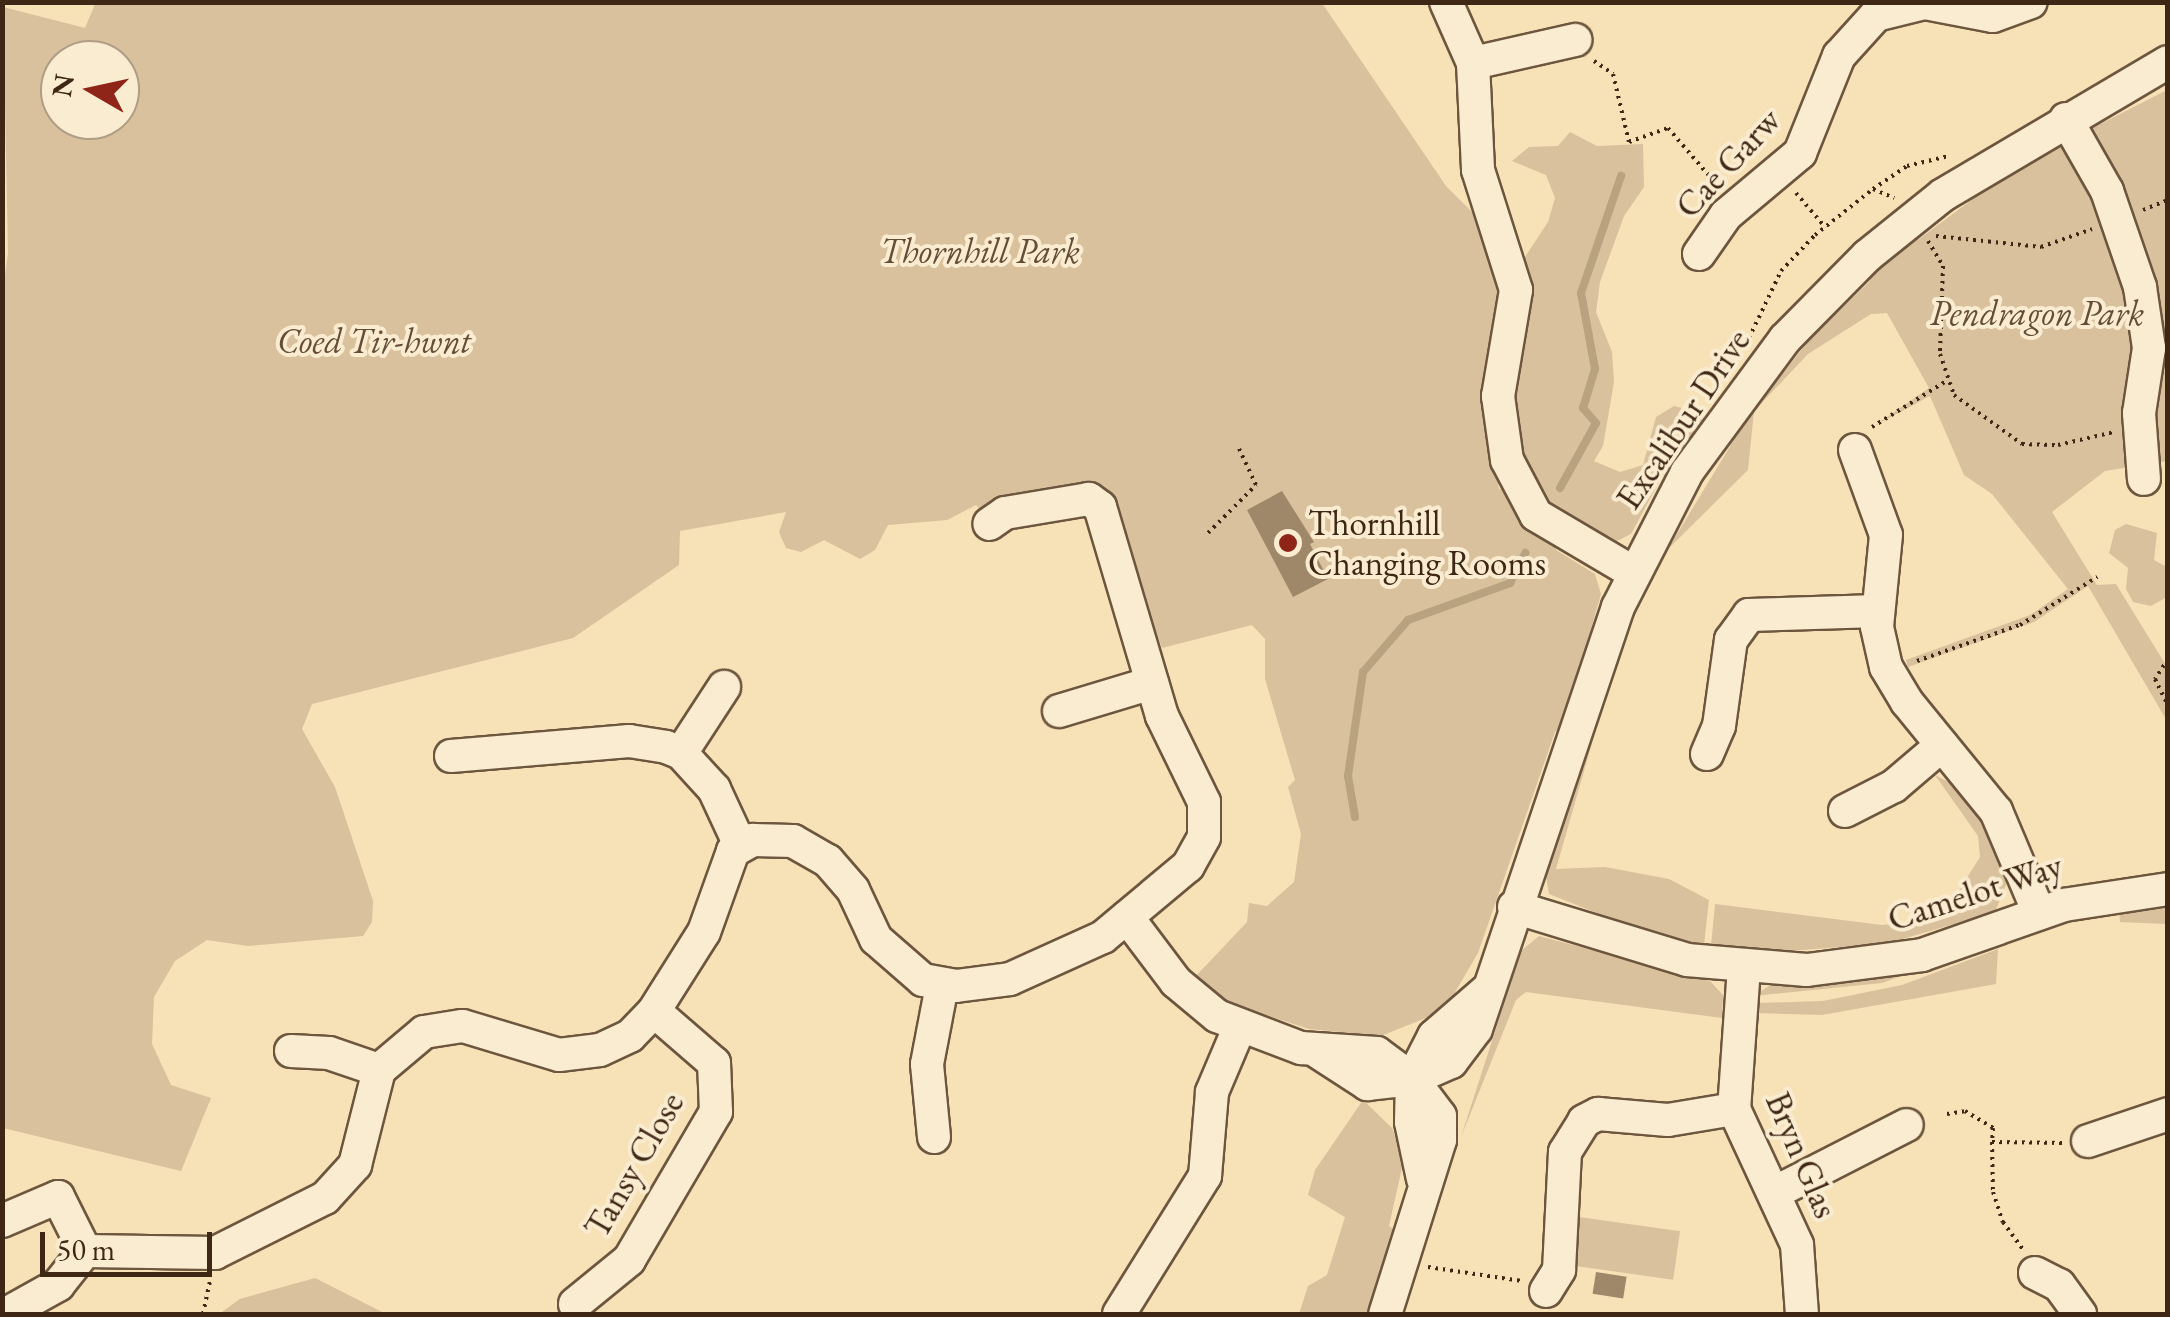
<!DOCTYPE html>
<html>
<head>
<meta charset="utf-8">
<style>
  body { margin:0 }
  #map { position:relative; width:2170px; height:1317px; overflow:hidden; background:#f7e1b7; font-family:"EB Garamond",serif }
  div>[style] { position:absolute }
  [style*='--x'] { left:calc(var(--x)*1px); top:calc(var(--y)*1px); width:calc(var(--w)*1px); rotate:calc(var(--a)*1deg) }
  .green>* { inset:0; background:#d8c19c; transform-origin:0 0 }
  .stream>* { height:8px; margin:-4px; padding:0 4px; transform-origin:4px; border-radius:4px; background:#b8a280 }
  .building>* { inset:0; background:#9f886a; transform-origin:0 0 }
  .path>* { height:4px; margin-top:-2px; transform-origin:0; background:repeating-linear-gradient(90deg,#3f2716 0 2.5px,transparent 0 7.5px) }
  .roads { filter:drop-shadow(2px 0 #6d563e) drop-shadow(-2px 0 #6d563e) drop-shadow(0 2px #6d563e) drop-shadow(0 -2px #6d563e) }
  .minor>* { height:32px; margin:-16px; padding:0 16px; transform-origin:16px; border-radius:16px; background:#faecd0 }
  .dots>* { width:28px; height:28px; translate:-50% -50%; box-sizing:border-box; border:5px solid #faecd0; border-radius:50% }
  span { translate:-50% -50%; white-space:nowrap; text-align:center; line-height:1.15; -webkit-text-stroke:8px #faecd0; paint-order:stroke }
  .street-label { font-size:35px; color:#3f2716 }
  .park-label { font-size:35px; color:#654e38; font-style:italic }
  .poi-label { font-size:35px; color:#3f2716 }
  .left { translate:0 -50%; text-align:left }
  .frame { position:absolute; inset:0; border:5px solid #3f2716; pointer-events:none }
  .north { position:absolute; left:40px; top:40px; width:100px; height:100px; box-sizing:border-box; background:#faecd0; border:2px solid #af9d86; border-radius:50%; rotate:279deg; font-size:28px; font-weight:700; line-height:40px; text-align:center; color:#3f2716 }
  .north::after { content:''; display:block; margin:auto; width:35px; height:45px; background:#8f2418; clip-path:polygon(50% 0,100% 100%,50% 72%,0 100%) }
  .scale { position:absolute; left:40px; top:1232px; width:172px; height:45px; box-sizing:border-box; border:5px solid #3f2716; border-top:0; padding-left:12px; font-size:30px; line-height:35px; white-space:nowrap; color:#3f2716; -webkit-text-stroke:8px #faecd0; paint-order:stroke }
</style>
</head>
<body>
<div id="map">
  <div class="green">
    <i style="clip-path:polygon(evenodd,96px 2px,1322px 3px,1446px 186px,1479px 219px,1500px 293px,1482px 393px,1499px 489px,1507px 488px,1519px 463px,1513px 413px,1523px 350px,1521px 263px,1548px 222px,1555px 198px,1546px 175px,1512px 161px,1529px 147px,1558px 146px,1570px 132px,1597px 146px,1643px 144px,1644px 187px,1624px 216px,1600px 282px,1596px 312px,1612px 352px,1614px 382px,1603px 446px,1594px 461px,1620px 472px,1643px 465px,1656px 417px,1674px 406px,1703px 413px,1707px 428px,1677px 470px,1665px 471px,1631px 534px,1615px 542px,1551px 536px,1556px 550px,1595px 574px,1601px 594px,1563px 727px,1555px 732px,1478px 953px,1454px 994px,1458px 1005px,1381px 1036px,1309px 1029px,1239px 1006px,1218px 1010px,1195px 977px,1247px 922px,1249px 903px,1267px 906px,1294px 882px,1301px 834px,1288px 787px,1295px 780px,1265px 679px,1265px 639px,1252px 625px,1162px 648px,1108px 510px,986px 516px,976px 505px,947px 520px,888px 525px,875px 550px,860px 559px,824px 540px,801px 552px,786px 548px,779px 532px,786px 512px,680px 531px,679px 565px,573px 638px,312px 704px,302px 729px,335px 787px,373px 901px,372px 922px,363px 936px,248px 946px,207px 940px,175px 961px,154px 997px,152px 1044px,171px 1085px,211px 1098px,181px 1171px,3px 1128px,2px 298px,8px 253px,3px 7px,85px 28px,96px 2px,60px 60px,120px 60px,120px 120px,60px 120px,60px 60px)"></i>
    <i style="clip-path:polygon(2167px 90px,2167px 461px,2105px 471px,2052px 512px,2097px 585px,2116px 584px,2167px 667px,2167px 721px,2088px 586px,2034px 622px,1908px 667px,1906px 660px,2030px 615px,2068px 589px,1992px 494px,1964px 475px,1930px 396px,1874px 426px,1929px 388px,1887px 313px,1871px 314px,1808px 354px,1754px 411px,1748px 470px,1668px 549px,1743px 425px,1806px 344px,1869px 282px,1876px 270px,1871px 264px,1910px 235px,1919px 239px,2016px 167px)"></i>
    <i style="clip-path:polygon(2126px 524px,2157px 533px,2154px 560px,2167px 567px,2167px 597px,2151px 606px,2133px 602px,2126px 589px,2128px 568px,2109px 553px,2115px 530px)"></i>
    <i style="clip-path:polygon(1598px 722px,1556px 869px,1605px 867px,1669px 879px,1709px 900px,1704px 945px,1650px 934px,1549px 894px,1546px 876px)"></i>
    <i style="clip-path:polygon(1935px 775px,1954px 785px,1987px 830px,2008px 880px,1995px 912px,1889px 943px,1778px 952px,1711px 946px,1715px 904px,1882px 925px,1911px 922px,1953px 900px,1980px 857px,1978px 836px)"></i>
    <i style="clip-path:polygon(2167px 907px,2167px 924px,2120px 922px,2119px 911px)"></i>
    <i style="clip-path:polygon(1539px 936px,1710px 981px,1723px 995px,1722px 1018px,1526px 992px,1516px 1000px,1461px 1137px,1521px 951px)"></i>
    <i style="clip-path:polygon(1998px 949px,1996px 984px,1822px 1015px,1756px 1013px,1758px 1003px,1823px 1001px,1902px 985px)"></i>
    <i style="clip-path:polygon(1935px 963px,1882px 983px,1754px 996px,1775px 982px)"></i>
    <i style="clip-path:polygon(1363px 1100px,1392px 1128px,1404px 1159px,1389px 1226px,1395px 1230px,1379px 1275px,1384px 1285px,1372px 1313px,1299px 1314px,1308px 1286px,1327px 1275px,1345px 1217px,1308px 1195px,1315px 1170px)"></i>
    <i style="left:1579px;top:1217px;width:102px;height:49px;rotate:8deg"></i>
    <i style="clip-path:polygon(315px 1278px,386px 1314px,219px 1314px,240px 1299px)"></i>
  </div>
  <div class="stream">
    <i style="--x:1560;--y:488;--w:74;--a:-61"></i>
    <i style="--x:1596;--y:423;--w:20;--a:-131"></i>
    <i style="--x:1583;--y:408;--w:41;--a:-72.9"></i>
    <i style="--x:1595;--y:369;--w:77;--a:-100.4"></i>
    <i style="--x:1581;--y:293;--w:124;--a:-71.1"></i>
    <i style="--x:1355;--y:817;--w:42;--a:-99.7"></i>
    <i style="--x:1348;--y:776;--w:105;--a:-81.8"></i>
    <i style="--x:1363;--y:672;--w:69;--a:-49.1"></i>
    <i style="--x:1408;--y:620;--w:109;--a:-19.9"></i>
    <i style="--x:1510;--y:583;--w:34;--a:-63"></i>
  </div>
  <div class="building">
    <i style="clip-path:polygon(1282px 491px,1314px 542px,1310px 544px,1328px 579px,1293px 597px,1247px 510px)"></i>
    <i style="left:1596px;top:1272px;width:31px;height:22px;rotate:9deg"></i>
  </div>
  <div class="path">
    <i style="--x:1594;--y:61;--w:23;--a:34"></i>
    <i style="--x:1613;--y:74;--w:70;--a:76.8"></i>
    <i style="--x:1629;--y:142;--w:41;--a:-19.7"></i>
    <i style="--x:1668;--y:128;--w:75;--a:49.3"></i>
    <i style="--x:1873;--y:189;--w:41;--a:-34.1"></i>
    <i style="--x:1907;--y:166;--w:43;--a:-13.4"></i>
    <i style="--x:1796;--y:193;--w:45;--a:49.5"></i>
    <i style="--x:2143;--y:210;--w:27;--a:-22"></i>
    <i style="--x:1936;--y:236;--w:106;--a:6"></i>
    <i style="--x:2041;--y:247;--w:54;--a:-19.4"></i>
    <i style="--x:1928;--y:241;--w:29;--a:59"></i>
    <i style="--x:1943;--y:266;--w:88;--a:92"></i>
    <i style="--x:1940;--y:354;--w:43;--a:71.1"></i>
    <i style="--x:1954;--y:395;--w:84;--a:35.8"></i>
    <i style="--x:2022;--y:444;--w:36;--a:2"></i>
    <i style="--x:2058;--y:445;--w:57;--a:-13.1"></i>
    <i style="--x:1749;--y:338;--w:74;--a:-64.5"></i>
    <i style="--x:1781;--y:271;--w:50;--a:-46.6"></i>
    <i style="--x:1815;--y:235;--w:74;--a:-38.4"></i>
    <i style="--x:1873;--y:189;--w:23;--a:23"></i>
    <i style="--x:1872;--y:427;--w:86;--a:-31.7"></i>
    <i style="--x:1208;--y:533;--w:68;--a:-45"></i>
    <i style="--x:1256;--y:485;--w:40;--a:-115"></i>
    <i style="--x:2168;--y:659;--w:24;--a:123"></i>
    <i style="--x:2155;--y:679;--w:30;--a:64"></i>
    <i style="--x:1917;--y:661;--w:109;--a:-19.3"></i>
    <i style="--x:2020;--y:625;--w:91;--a:-31.9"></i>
    <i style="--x:1947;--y:1114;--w:18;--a:-9"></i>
    <i style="--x:1965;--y:1111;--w:33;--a:31"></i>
    <i style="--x:1993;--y:1128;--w:14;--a:94"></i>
    <i style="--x:1992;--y:1142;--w:70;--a:0.8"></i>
    <i style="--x:1992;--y:1142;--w:50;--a:88.9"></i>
    <i style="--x:1993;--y:1192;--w:32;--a:72"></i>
    <i style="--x:2003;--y:1222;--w:34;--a:54"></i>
    <i style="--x:1428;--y:1267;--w:95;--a:8.5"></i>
    <i style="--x:203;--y:1314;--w:35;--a:-78"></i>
  </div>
  <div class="roads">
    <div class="minor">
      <i style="--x:1446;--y:2;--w:67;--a:66.1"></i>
      <i style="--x:1473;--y:63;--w:107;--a:87.3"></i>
      <i style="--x:1478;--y:170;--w:126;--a:72.4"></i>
      <i style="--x:1516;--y:290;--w:108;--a:99.6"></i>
      <i style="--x:1498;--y:396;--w:65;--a:82"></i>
      <i style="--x:1507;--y:460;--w:62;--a:62.2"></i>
      <i style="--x:1536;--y:515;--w:114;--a:30.6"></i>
      <i style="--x:1473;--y:63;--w:105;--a:-12.7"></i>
      <i style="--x:2066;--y:119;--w:83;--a:60.3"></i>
      <i style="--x:2107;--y:191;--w:102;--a:71"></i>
      <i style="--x:2140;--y:287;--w:62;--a:81.6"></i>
      <i style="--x:2149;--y:348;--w:66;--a:98.7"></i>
      <i style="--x:2139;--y:413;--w:66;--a:85.7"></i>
      <i style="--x:1699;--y:254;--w:47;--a:-55.3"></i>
      <i style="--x:1726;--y:215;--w:97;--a:-40"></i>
      <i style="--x:1800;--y:153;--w:105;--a:-68.1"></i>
      <i style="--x:1839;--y:56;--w:55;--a:-47.9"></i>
      <i style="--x:1876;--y:15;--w:50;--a:-13.8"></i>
      <i style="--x:1925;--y:3;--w:69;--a:10.8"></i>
      <i style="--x:1993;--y:16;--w:40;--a:-20.2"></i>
      <i style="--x:1855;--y:450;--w:90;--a:70"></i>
      <i style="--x:1886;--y:535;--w:92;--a:95.6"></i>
      <i style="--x:1877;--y:627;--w:41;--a:77.3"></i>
      <i style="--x:1886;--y:667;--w:41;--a:59"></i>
      <i style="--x:1907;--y:702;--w:141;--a:50.8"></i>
      <i style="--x:1996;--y:811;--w:111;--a:67.1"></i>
      <i style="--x:1059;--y:711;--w:97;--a:-16.8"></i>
      <i style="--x:681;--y:753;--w:79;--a:-56.9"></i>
      <i style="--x:1707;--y:754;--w:30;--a:-67"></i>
      <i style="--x:1719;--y:726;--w:87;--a:-82.1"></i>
      <i style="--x:1731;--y:640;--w:31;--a:-54"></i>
      <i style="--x:1749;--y:615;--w:129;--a:-1.8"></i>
      <i style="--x:451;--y:756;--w:179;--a:-4.8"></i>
      <i style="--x:629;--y:741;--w:37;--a:9"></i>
      <i style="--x:666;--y:747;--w:16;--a:22"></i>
      <i style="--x:681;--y:753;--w:49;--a:47.5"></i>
      <i style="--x:714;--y:789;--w:62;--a:65.1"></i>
      <i style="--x:1845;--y:811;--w:55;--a:-27"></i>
      <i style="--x:1894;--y:786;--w:63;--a:-40.5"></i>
      <i style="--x:1514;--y:907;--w:181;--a:17"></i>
      <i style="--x:1687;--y:960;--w:120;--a:4.8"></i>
      <i style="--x:1807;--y:970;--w:116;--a:-7.4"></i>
      <i style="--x:1922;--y:955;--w:151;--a:-19.4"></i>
      <i style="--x:2064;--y:905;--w:105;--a:-8.7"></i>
      <i style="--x:1127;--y:917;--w:81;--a:53"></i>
      <i style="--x:1176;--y:982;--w:53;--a:39.7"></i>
      <i style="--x:1217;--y:1016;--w:90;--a:20.9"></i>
      <i style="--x:1301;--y:1048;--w:76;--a:3.8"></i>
      <i style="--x:1377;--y:1053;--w:44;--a:36.6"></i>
      <i style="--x:1412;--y:1079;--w:46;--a:52.9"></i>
      <i style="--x:1440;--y:1116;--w:24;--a:90"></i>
      <i style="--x:1440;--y:1140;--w:182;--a:107.5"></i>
      <i style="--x:1744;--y:967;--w:142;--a:94"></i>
      <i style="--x:1734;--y:1109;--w:150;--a:65.1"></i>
      <i style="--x:1797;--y:1245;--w:69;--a:85.9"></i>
      <i style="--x:291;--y:1051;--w:38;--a:3"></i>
      <i style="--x:329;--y:1053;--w:53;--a:18.8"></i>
      <i style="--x:1318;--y:1052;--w:59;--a:33.1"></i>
      <i style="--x:1367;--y:1084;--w:45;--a:-6.3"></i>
      <i style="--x:1412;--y:1079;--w:43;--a:-23.6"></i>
      <i style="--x:1451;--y:1062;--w:41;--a:-52.9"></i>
      <i style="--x:1476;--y:1029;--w:445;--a:-71.4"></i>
      <i style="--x:1618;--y:607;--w:152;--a:-62.9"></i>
      <i style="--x:1687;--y:472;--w:165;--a:-53.6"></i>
      <i style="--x:1785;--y:339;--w:117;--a:-45.3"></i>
      <i style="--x:1867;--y:256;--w:97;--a:-38.8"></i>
      <i style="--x:1943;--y:195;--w:261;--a:-30.6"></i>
      <i style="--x:934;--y:1137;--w:73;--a:-95.5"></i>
      <i style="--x:927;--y:1064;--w:80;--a:-79.2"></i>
      <i style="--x:2088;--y:1141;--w:84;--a:-18.6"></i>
      <i style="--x:1423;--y:1179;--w:58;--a:-101.9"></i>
      <i style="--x:1411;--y:1122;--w:43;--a:-88.7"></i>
      <i style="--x:1412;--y:1079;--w:48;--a:-62.9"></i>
      <i style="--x:1434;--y:1036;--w:69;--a:-40.9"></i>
      <i style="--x:1774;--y:1193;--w:149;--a:-27.1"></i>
      <i style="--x:2;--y:1221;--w:61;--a:-23.2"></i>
      <i style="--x:58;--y:1197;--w:60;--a:63.4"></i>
      <i style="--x:85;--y:1251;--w:130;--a:0.9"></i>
      <i style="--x:215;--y:1253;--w:123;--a:-26.6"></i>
      <i style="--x:325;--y:1198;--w:45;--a:-47.7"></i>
      <i style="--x:355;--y:1165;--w:98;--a:-75.8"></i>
      <i style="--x:379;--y:1070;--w:59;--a:-40.2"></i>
      <i style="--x:424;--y:1032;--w:39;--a:-9"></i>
      <i style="--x:463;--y:1026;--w:100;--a:16.8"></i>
      <i style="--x:559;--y:1055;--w:41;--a:-7"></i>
      <i style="--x:600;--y:1050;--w:33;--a:-25"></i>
      <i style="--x:630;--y:1036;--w:35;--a:-46"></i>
      <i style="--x:654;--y:1011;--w:93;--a:-57.7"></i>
      <i style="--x:704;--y:932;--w:86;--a:-70.3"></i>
      <i style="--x:733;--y:851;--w:23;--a:-29"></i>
      <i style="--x:753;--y:840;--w:40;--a:1.4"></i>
      <i style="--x:793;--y:841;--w:40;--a:29.7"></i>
      <i style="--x:828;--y:861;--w:38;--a:49"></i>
      <i style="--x:853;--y:890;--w:54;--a:64.9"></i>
      <i style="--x:876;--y:939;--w:62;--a:41.1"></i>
      <i style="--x:923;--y:980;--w:34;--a:10"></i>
      <i style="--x:956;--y:986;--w:54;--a:-7.4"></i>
      <i style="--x:1010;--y:979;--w:102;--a:-24.3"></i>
      <i style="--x:1103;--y:937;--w:111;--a:-39.9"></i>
      <i style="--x:1188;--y:866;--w:33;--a:-61"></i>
      <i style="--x:1204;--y:837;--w:35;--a:-90"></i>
      <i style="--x:1204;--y:802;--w:96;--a:-116"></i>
      <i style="--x:1162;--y:716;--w:218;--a:-106.5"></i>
      <i style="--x:1100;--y:507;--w:14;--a:-144"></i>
      <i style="--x:1089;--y:499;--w:85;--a:170.5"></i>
      <i style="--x:1005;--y:513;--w:19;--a:145"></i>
      <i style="--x:2035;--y:1273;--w:27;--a:27"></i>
      <i style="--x:2059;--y:1285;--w:36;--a:54"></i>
      <i style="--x:1546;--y:1291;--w:25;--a:-58"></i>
      <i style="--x:1559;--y:1270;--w:118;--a:-87.1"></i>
      <i style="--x:1565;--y:1152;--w:36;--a:-58"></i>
      <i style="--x:1584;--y:1121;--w:16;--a:-27"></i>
      <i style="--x:1598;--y:1114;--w:70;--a:4.9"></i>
      <i style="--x:1668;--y:1120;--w:67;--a:-9.5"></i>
      <i style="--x:575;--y:1304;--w:70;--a:-39.2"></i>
      <i style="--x:629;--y:1260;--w:172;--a:-59.6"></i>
      <i style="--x:716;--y:1112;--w:49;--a:-92.3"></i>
      <i style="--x:714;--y:1063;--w:79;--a:-139.1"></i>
      <i style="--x:6;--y:1314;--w:60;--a:-29.1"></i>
      <i style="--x:58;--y:1285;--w:43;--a:-51.5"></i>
      <i style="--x:1119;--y:1314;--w:163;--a:-58.1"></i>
      <i style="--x:1205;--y:1176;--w:84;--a:-85.2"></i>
      <i style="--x:1212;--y:1092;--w:72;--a:-67"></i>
    </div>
  </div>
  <div class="dots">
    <i style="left:1288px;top:543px;background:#8f2418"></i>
  </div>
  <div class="street-label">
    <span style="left:1728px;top:163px;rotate:-47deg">Cae Garw</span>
    <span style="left:1683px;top:419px;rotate:-56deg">Excalibur Drive</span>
    <span style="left:1975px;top:892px;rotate:-18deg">Camelot Way</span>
    <span style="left:1802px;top:1155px;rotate:67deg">Bryn Glas</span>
    <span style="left:634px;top:1165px;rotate:-60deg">Tansy Close</span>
  </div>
  <div class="park-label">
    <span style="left:980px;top:251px">Thornhill Park</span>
    <span style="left:2037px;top:313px">Pendragon Park</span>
    <span style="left:374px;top:341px">Coed Tir-hwnt</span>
  </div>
  <div class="poi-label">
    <span class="left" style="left:1308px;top:543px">Thornhill<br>Changing Rooms</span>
  </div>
  <div class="frame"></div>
  <div class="north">N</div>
  <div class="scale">50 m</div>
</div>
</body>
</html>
